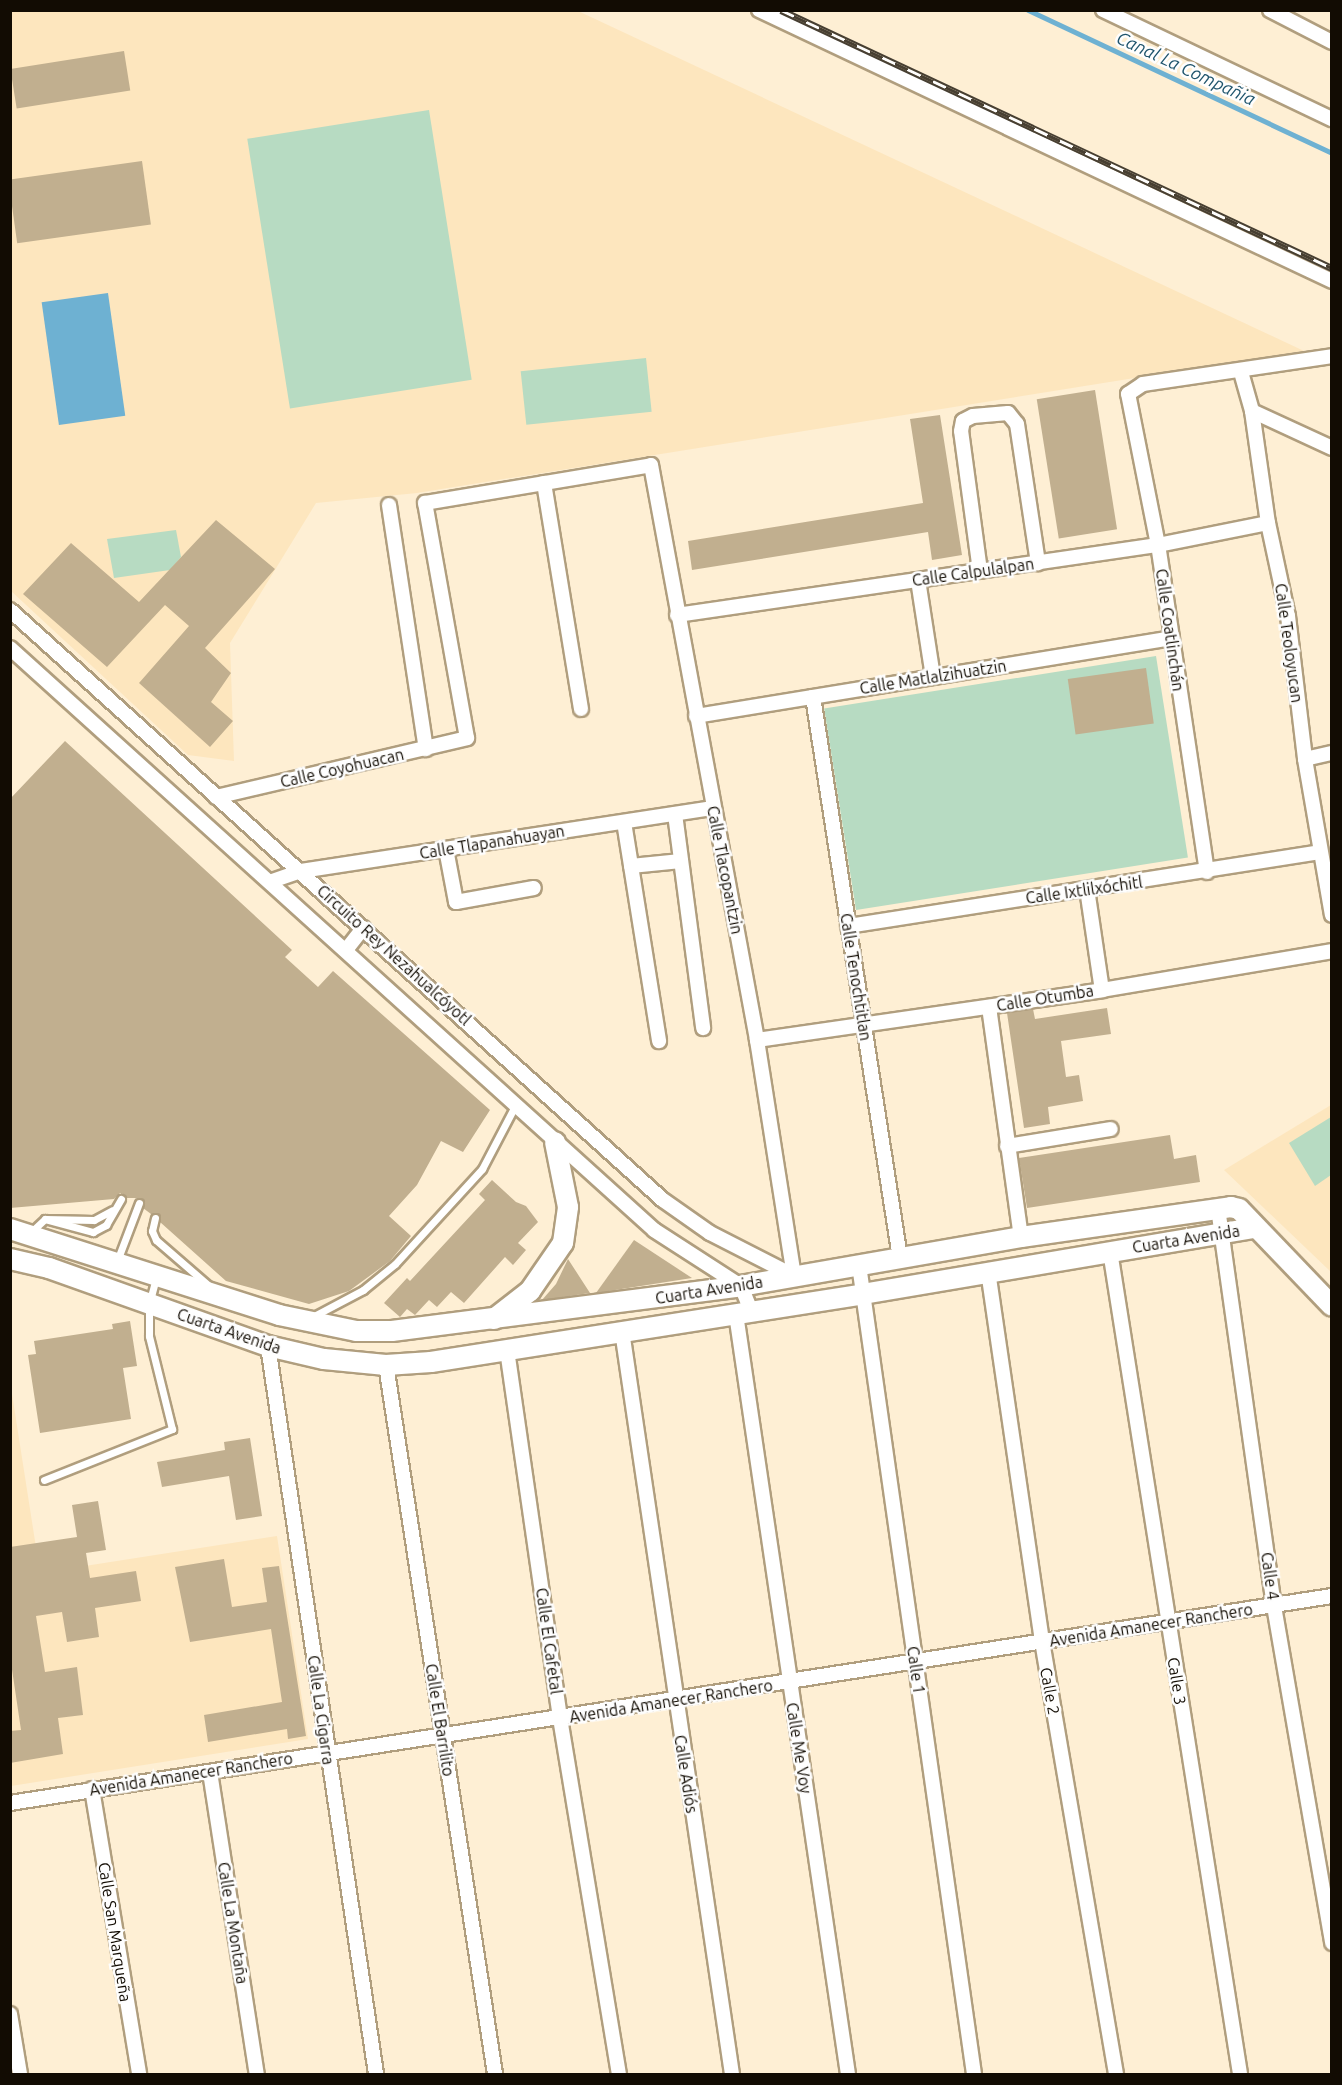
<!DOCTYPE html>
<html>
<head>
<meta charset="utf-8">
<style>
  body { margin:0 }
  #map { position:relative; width:1342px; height:2085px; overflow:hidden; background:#feefd4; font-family:Ubuntu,sans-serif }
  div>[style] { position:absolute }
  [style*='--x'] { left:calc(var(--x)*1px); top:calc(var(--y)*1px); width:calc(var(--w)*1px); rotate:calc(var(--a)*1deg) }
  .built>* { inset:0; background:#fde6be }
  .green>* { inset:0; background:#b7dbc2; transform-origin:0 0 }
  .water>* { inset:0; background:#6eb1d2; transform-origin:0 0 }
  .stream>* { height:5px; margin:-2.5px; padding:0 2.5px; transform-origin:2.5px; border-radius:2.5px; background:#6eb1d2 }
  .building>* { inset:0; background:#c1af8f; transform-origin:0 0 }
  .roads { filter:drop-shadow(2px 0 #b09e7e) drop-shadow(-2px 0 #b09e7e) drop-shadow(0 2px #b09e7e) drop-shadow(0 -2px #b09e7e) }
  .lane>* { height:7px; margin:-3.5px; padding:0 3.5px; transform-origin:3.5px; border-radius:3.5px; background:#fff }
  .street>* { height:14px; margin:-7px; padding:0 7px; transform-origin:7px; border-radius:7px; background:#fff }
  .secondary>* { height:20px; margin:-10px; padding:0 10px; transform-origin:10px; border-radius:10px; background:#fff }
  .rail>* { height:7px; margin-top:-3.5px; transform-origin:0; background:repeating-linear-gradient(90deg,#fefefe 0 14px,#473f32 0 28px); box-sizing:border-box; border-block:2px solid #473f32 }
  span { translate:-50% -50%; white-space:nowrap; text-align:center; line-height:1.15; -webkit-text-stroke:5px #fefefe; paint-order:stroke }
  .street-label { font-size:16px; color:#120c03 }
  .water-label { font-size:18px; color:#1f546c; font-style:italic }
  .frame { position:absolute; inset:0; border:12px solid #120c03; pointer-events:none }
</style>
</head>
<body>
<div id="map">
  <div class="built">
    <i style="clip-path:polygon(10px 11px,578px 11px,1304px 351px,417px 493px,316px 503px,230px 643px,234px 761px,188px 755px,11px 591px)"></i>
    <i style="clip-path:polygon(1331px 1105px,1331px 1272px,1224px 1170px)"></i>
    <i style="clip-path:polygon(10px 1381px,40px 1573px,277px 1536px,308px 1739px,11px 1786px)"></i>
  </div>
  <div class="green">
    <i style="left:429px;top:110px;width:273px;height:184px;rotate:81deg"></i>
    <i style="left:646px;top:358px;width:54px;height:126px;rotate:84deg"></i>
    <i style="clip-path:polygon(176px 530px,181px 557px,170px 570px,114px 578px,107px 539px)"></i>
    <i style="left:1156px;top:656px;width:204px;height:336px;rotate:81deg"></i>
    <i style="clip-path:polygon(1331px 1117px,1331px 1175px,1315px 1186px,1289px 1143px)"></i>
  </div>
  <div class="water">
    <i style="left:108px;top:293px;width:124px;height:67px;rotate:82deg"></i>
  </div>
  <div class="stream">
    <i style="--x:1028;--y:10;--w:336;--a:25.2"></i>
  </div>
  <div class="building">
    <i style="left:124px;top:51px;width:40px;height:115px;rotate:81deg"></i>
    <i style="left:142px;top:161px;width:64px;height:135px;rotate:82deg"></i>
    <i style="left:1095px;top:390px;width:141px;height:59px;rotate:81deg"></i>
    <i style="clip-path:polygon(940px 415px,962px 555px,932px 560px,928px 532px,692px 570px,688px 541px,923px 503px,910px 419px)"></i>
    <i style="clip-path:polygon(216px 520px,275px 569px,205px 648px,231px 673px,211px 702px,233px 721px,210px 747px,139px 683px,189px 626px,165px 605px,107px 667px,23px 594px,71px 543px,139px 602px)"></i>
    <i style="left:1146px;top:668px;width:56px;height:79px;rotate:82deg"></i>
    <i style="clip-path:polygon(65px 741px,292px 950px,285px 957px,318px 987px,333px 971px,490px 1110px,463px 1152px,441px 1141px,417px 1185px,389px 1216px,411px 1236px,390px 1261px,349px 1291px,309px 1304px,226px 1281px,160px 1222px,158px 1214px,151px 1214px,143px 1208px,140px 1198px,126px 1198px,120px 1193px,114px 1199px,10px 1208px,10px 799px)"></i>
    <i style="clip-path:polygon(1107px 1008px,1111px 1034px,1061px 1041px,1066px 1077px,1079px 1075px,1083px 1101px,1048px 1107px,1050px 1124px,1024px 1128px,1007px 1013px,1033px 1009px,1035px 1019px)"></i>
    <i style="clip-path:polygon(1170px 1135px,1174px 1159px,1196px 1155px,1200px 1182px,1027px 1208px,1019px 1158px)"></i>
    <i style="clip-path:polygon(492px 1180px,516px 1202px,526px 1206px,538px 1222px,518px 1243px,526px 1250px,513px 1265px,505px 1257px,464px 1303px,451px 1292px,437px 1307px,429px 1300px,415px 1315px,407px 1309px,400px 1317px,384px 1303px,407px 1278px,410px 1281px,485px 1200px,479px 1194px)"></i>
    <i style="clip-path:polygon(634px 1240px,692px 1278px,596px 1293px)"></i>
    <i style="clip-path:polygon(568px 1259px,590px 1293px,542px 1300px,556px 1284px)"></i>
    <i style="clip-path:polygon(130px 1321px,137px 1366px,123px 1368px,131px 1419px,40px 1433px,28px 1355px,36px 1354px,34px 1341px,113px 1329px,112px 1324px)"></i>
    <i style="clip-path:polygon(250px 1438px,262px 1516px,236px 1520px,229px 1476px,162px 1487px,157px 1462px,225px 1450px,224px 1442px)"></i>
    <i style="clip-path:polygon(98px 1501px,106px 1550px,86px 1553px,90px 1578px,136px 1571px,141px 1601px,95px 1608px,99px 1637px,67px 1642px,62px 1612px,36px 1616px,45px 1672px,77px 1667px,83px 1715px,58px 1718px,63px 1754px,10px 1763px,10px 1731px,21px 1730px,10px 1656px,10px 1547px,77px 1537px,72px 1505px)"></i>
    <i style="clip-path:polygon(224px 1559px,232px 1607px,267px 1602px,262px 1568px,279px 1566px,306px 1736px,288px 1739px,287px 1729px,208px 1742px,204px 1715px,282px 1702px,271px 1629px,190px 1642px,175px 1567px)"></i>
  </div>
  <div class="roads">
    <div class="lane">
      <i style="--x:155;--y:1218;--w:13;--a:103"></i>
      <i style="--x:152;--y:1231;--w:10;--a:66"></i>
      <i style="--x:156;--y:1240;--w:69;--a:40.9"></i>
      <i style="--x:45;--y:1219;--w:50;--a:15.2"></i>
      <i style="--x:93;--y:1232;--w:15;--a:-28"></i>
      <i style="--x:106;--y:1225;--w:30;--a:-60"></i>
      <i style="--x:31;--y:1232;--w:19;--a:-43"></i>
      <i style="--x:45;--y:1219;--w:49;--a:1.2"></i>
      <i style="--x:94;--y:1220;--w:21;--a:-28"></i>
      <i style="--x:117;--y:1261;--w:62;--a:-69.2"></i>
      <i style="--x:312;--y:1317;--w:58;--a:-27.9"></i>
      <i style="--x:363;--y:1290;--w:41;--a:-39.1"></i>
      <i style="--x:395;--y:1264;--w:129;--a:-47.5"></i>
      <i style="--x:482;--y:1169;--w:71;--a:-62.4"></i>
      <i style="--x:44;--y:1480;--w:138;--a:-21.7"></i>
      <i style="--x:172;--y:1429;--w:96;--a:-103.9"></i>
      <i style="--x:149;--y:1336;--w:32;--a:-90"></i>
      <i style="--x:149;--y:1304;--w:28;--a:-75"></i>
    </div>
    <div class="street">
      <i style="--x:759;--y:10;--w:634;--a:25.31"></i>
      <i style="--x:1103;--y:10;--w:254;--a:25.5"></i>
      <i style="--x:1270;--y:10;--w:70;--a:27.3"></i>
      <i style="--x:1241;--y:372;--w:41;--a:74.2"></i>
      <i style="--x:1252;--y:411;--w:113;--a:81.9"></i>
      <i style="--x:1268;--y:523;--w:95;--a:77.9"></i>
      <i style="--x:1288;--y:616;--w:144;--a:83.2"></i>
      <i style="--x:1305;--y:759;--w:158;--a:80.2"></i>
      <i style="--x:1252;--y:411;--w:88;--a:24.8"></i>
      <i style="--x:544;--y:483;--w:229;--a:80.7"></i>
      <i style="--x:389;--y:505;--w:247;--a:81.4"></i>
      <i style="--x:980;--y:571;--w:141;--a:-97.7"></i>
      <i style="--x:961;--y:431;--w:10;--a:-79"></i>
      <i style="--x:963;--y:421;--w:11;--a:-27"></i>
      <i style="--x:973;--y:416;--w:35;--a:-5"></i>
      <i style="--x:1008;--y:413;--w:14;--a:51"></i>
      <i style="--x:1017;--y:424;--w:141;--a:81.4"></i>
      <i style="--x:918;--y:580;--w:98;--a:81.2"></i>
      <i style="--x:10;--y:610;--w:880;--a:42.1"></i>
      <i style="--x:663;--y:1200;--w:57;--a:35.1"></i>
      <i style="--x:710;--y:1233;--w:94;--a:27.1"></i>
      <i style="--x:677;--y:615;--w:486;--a:-8.3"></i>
      <i style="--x:1158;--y:545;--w:112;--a:-11.3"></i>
      <i style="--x:10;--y:648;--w:868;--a:42.1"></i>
      <i style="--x:654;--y:1230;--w:103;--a:32.8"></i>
      <i style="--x:741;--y:1286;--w:27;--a:68"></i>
      <i style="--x:813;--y:697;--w:568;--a:81.18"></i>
      <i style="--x:696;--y:716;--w:481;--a:-9.3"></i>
      <i style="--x:1305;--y:759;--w:28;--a:-13"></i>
      <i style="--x:216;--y:797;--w:258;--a:-13.2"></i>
      <i style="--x:467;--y:738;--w:239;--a:-100.1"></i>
      <i style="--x:425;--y:503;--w:229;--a:-9.5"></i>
      <i style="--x:651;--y:465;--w:585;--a:79.55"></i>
      <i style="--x:757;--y:1040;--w:239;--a:81.1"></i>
      <i style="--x:675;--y:814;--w:216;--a:82.5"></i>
      <i style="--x:624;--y:822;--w:222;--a:80.9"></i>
      <i style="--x:446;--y:849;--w:54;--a:79.3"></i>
      <i style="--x:456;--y:902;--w:79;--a:-10.2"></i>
      <i style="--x:631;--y:866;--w:50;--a:-5.7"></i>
      <i style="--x:1207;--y:872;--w:331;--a:-98.5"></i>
      <i style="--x:1158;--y:545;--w:154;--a:-101.2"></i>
      <i style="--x:1128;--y:394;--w:18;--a:-34"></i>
      <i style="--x:1143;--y:384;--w:191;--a:-8.4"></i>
      <i style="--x:272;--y:881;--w:31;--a:-19"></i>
      <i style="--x:301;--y:871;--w:417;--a:-8.7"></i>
      <i style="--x:1087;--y:889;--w:102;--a:81.6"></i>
      <i style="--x:848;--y:926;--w:477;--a:-8.9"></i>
      <i style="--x:346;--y:950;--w:28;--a:-52"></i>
      <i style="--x:989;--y:1007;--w:232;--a:82.1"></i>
      <i style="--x:757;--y:1040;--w:349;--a:-8.2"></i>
      <i style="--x:1102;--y:990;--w:233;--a:-9.6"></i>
      <i style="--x:1007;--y:1146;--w:105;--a:-9.3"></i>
      <i style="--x:1218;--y:1208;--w:402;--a:82"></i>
      <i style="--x:1274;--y:1606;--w:342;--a:80.2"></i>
      <i style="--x:1110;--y:1251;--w:833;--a:81.02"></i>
      <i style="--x:859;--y:1265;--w:817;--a:81.91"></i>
      <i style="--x:988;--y:1271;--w:374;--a:81.7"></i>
      <i style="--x:1042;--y:1641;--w:439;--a:80.3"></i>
      <i style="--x:736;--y:1314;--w:768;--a:81.62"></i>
      <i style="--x:622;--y:1331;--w:751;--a:81.58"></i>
      <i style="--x:268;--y:1346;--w:736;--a:81.56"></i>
      <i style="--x:507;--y:1350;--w:372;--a:81.8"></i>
      <i style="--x:560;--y:1718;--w:361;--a:80.6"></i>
      <i style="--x:386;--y:1365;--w:717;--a:81.26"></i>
      <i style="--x:210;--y:1772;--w:306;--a:81.2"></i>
      <i style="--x:92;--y:1789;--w:289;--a:80.6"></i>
      <i style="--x:10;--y:1803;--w:1338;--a:-8.9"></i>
      <i style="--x:10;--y:2014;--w:61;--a:80.5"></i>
    </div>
    <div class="secondary">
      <i style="--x:10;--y:1229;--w:282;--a:17.7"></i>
      <i style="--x:279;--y:1315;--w:79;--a:11.7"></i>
      <i style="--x:356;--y:1331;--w:36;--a:0"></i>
      <i style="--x:392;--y:1331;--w:352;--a:-7.3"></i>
      <i style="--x:741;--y:1286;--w:284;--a:-9.9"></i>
      <i style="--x:1021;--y:1237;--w:212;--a:-8.1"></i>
      <i style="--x:1231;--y:1207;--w:8;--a:14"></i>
      <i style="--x:1239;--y:1209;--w:134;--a:46.2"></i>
      <i style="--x:10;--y:1259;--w:40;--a:13"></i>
      <i style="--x:49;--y:1268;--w:232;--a:19.6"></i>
      <i style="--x:268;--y:1346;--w:57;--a:13.1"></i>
      <i style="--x:324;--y:1359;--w:62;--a:5.5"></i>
      <i style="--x:386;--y:1365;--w:45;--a:-3.8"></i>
      <i style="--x:431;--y:1362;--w:437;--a:-8.9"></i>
      <i style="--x:863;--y:1294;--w:397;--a:-9.6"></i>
      <i style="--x:494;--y:1319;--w:46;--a:-37.9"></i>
      <i style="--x:530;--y:1291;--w:58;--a:-55.5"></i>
      <i style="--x:563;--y:1243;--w:36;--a:-82"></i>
      <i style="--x:568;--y:1207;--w:66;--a:-101.3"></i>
    </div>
  </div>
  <div class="rail">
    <i style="--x:781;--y:10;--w:608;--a:25.09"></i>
  </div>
  <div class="street-label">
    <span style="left:973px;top:572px;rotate:-8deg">Calle Calpulalpan</span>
    <span style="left:1170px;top:630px;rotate:82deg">Calle Coatlinchán</span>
    <span style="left:1289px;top:643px;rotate:82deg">Calle Teoloyucan</span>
    <span style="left:933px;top:677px;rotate:-9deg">Calle Matlalzihuatzin</span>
    <span style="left:342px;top:768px;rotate:-13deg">Calle Coyohuacan</span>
    <span style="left:492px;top:842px;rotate:-9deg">Calle Tlapanahuayan</span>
    <span style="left:725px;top:870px;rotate:79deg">Calle Tlacopantzin</span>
    <span style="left:1084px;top:890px;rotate:-8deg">Calle Ixtlilxóchitl</span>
    <span style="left:394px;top:955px;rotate:42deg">Circuito Rey Nezahualcóyotl</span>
    <span style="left:856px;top:977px;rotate:81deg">Calle Tenochtitlan</span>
    <span style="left:1045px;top:998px;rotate:-9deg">Calle Otumba</span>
    <span style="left:1186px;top:1239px;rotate:-9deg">Cuarta Avenida</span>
    <span style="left:709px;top:1290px;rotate:-9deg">Cuarta Avenida</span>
    <span style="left:229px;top:1331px;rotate:19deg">Cuarta Avenida</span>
    <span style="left:1270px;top:1576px;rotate:82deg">Calle 4</span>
    <span style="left:1151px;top:1625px;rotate:-9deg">Avenida Amanecer Ranchero</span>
    <span style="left:549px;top:1641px;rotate:82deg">Calle El Cafetal</span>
    <span style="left:916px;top:1670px;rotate:82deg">Calle 1</span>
    <span style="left:1177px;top:1681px;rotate:81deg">Calle 3</span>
    <span style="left:1050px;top:1691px;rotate:80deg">Calle 2</span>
    <span style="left:671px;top:1701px;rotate:-9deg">Avenida Amanecer Ranchero</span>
    <span style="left:321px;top:1710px;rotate:82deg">Calle La Cigarra</span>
    <span style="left:440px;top:1720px;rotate:81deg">Calle El Barrilito</span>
    <span style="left:799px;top:1748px;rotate:81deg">Calle Me Voy</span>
    <span style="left:191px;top:1774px;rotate:-9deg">Avenida Amanecer Ranchero</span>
    <span style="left:686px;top:1774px;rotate:81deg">Calle Adiós</span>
    <span style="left:233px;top:1923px;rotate:81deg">Calle La Montaña</span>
    <span style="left:115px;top:1932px;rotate:81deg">Calle San Marqueña</span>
  </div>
  <div class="water-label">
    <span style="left:1186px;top:68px;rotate:25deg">Canal La Compañia</span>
  </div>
  <div class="frame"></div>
</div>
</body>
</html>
